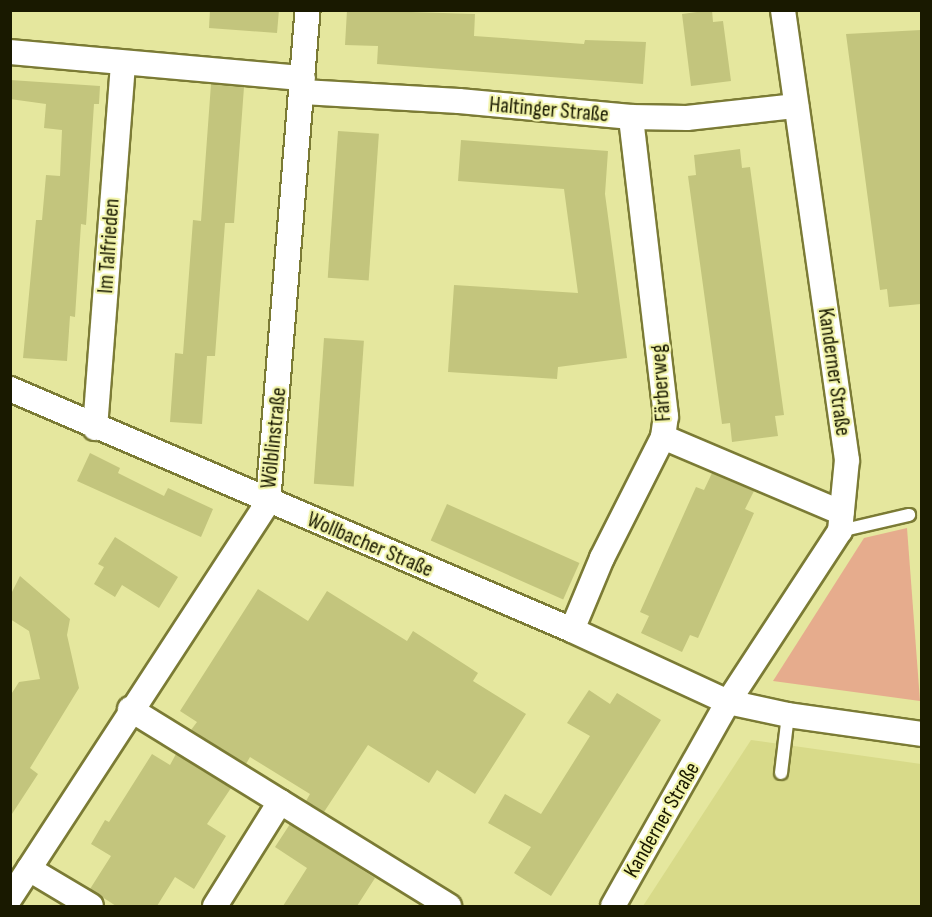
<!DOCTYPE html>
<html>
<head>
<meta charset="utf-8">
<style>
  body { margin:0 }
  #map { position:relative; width:932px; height:917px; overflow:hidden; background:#e5e79e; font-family:"Sofia Sans Condensed",sans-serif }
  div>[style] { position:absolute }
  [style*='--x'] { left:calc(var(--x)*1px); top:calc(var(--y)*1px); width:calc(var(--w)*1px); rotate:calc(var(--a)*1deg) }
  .built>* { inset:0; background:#d8da89 }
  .green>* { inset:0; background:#e6ac8d }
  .building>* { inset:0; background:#c3c57d; transform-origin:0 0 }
  .roads { filter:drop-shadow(2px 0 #7b7b35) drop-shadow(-2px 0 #7b7b35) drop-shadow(0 2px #7b7b35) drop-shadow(0 -2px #7b7b35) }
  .service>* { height:12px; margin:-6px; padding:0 6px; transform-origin:6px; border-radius:6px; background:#fff }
  .minor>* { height:24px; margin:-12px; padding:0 12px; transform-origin:12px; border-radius:12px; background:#fff }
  span { translate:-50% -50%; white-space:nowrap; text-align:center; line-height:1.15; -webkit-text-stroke:4.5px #f2f4ab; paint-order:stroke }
  .street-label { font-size:22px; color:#191900 }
  .frame { position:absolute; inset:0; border:12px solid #191900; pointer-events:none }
</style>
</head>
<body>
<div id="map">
  <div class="built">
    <i style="clip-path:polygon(751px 740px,921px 764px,921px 906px,643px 906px)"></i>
  </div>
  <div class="green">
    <i style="clip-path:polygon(907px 528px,920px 701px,773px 681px,864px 538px)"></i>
  </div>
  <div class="building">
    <i style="clip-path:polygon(210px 10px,279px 10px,277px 33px,209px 28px)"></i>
    <i style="clip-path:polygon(347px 10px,475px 14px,474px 36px,584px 44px,585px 40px,646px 42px,643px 84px,377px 64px,378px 46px,345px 45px)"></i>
    <i style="clip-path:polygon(712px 10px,713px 22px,723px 21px,731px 81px,691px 86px,682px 14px)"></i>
    <i style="clip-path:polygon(921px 30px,921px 304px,889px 307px,887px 289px,880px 290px,846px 34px)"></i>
    <i style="clip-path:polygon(10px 80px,100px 86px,99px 104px,94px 104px,86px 225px,81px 224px,75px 317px,70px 316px,67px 361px,23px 358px,36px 220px,42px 220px,46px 175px,60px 176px,62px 130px,44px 128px,46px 104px,10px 99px)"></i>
    <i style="clip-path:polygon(211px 84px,244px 87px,234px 223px,225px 223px,215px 356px,207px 356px,202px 424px,170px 422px,175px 353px,183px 354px,193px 220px,201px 221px)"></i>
    <i style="left:338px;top:131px;width:41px;height:147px;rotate:4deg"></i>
    <i style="clip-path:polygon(461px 140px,608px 151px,605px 194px,627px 358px,558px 367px,557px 379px,448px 372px,454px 285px,578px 293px,564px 189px,458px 181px)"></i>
    <i style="clip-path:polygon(740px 149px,742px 168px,750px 167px,784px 415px,775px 416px,778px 436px,732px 442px,730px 423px,722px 424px,688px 176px,696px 175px,694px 155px)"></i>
    <i style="left:324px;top:338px;width:40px;height:146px;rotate:4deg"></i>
    <i style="clip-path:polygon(90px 453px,120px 468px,118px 473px,164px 496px,168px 488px,213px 509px,201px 537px,77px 481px)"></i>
    <i style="clip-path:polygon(712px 473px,754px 491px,745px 509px,754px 513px,698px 638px,690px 635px,682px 652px,641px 633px,649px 616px,640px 612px,696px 487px,704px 490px)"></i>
    <i style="left:447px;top:504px;width:145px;height:40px;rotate:24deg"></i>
    <i style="clip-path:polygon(115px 537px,178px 577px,159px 608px,122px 585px,115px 597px,94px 584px,104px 567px,98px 564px)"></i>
    <i style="clip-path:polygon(20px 576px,70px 619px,67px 635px,79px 688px,30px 768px,38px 774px,10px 817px,10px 696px,19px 682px,40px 679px,29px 631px,10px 619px,10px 596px)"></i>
    <i style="clip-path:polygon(258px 589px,308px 621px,327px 591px,407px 641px,413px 631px,478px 673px,473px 681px,526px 714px,475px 794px,437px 770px,429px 783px,368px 745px,324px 812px,306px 801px,310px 794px,250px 757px,246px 764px,191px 730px,197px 722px,180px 711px)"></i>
    <i style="clip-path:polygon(589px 690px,610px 704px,617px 693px,661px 720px,551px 896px,514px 873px,531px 847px,488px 823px,505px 794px,541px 814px,590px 736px,567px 723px)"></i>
    <i style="clip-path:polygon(152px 754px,170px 765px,176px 754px,231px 788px,207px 824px,226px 836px,194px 889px,175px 877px,157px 906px,116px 906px,90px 889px,111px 856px,91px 844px,105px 820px,109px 822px)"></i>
    <i style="clip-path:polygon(290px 824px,375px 878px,357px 906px,283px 906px,307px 868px,275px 847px)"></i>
  </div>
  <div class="roads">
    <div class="service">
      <i style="--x:840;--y:531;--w:71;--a:-13.1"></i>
      <i style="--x:781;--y:773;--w:58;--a:-83.1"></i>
    </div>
    <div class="minor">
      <i style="--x:10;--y:52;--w:294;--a:5.1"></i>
      <i style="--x:303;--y:92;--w:156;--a:3.3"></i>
      <i style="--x:459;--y:101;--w:173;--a:5.3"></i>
      <i style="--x:631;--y:117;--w:56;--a:1"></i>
      <i style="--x:687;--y:118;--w:110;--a:-6.3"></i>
      <i style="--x:10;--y:389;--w:611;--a:23.21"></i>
      <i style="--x:572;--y:630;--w:172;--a:24.8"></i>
      <i style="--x:728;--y:702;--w:61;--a:12.2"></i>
      <i style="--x:788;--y:715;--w:135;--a:8.1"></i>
      <i style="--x:95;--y:428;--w:365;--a:-85.6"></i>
      <i style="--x:663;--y:437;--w:194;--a:23"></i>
      <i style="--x:572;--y:630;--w:78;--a:-67.4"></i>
      <i style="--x:602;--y:558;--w:136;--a:-63.2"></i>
      <i style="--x:663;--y:437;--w:21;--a:-82"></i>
      <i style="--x:666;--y:416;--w:301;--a:-96.7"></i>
      <i style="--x:130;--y:709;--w:375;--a:31.7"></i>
      <i style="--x:29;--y:869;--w:72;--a:30.8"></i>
      <i style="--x:10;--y:898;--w:473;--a:-56.9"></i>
      <i style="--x:268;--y:502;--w:494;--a:-85.4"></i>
      <i style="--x:215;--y:906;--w:123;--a:-58"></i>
      <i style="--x:613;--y:906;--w:234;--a:-60.6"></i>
      <i style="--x:728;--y:702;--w:204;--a:-56.8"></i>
      <i style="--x:840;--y:531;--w:71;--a:-84.4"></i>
      <i style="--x:847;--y:460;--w:455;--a:-98.1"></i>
    </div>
  </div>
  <div class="street-label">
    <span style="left:549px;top:110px;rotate:5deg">Haltinger Straße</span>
    <span style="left:109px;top:246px;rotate:-86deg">Im Talfrieden</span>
    <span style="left:834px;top:372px;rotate:82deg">Kanderner Straße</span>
    <span style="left:661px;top:383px;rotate:-94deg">Färberweg</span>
    <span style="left:274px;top:438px;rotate:-84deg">Wölblinstraße</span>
    <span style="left:370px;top:545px;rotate:23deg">Wollbacher Straße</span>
    <span style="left:662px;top:820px;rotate:-60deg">Kanderner Straße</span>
  </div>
  <div class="frame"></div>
</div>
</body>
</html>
